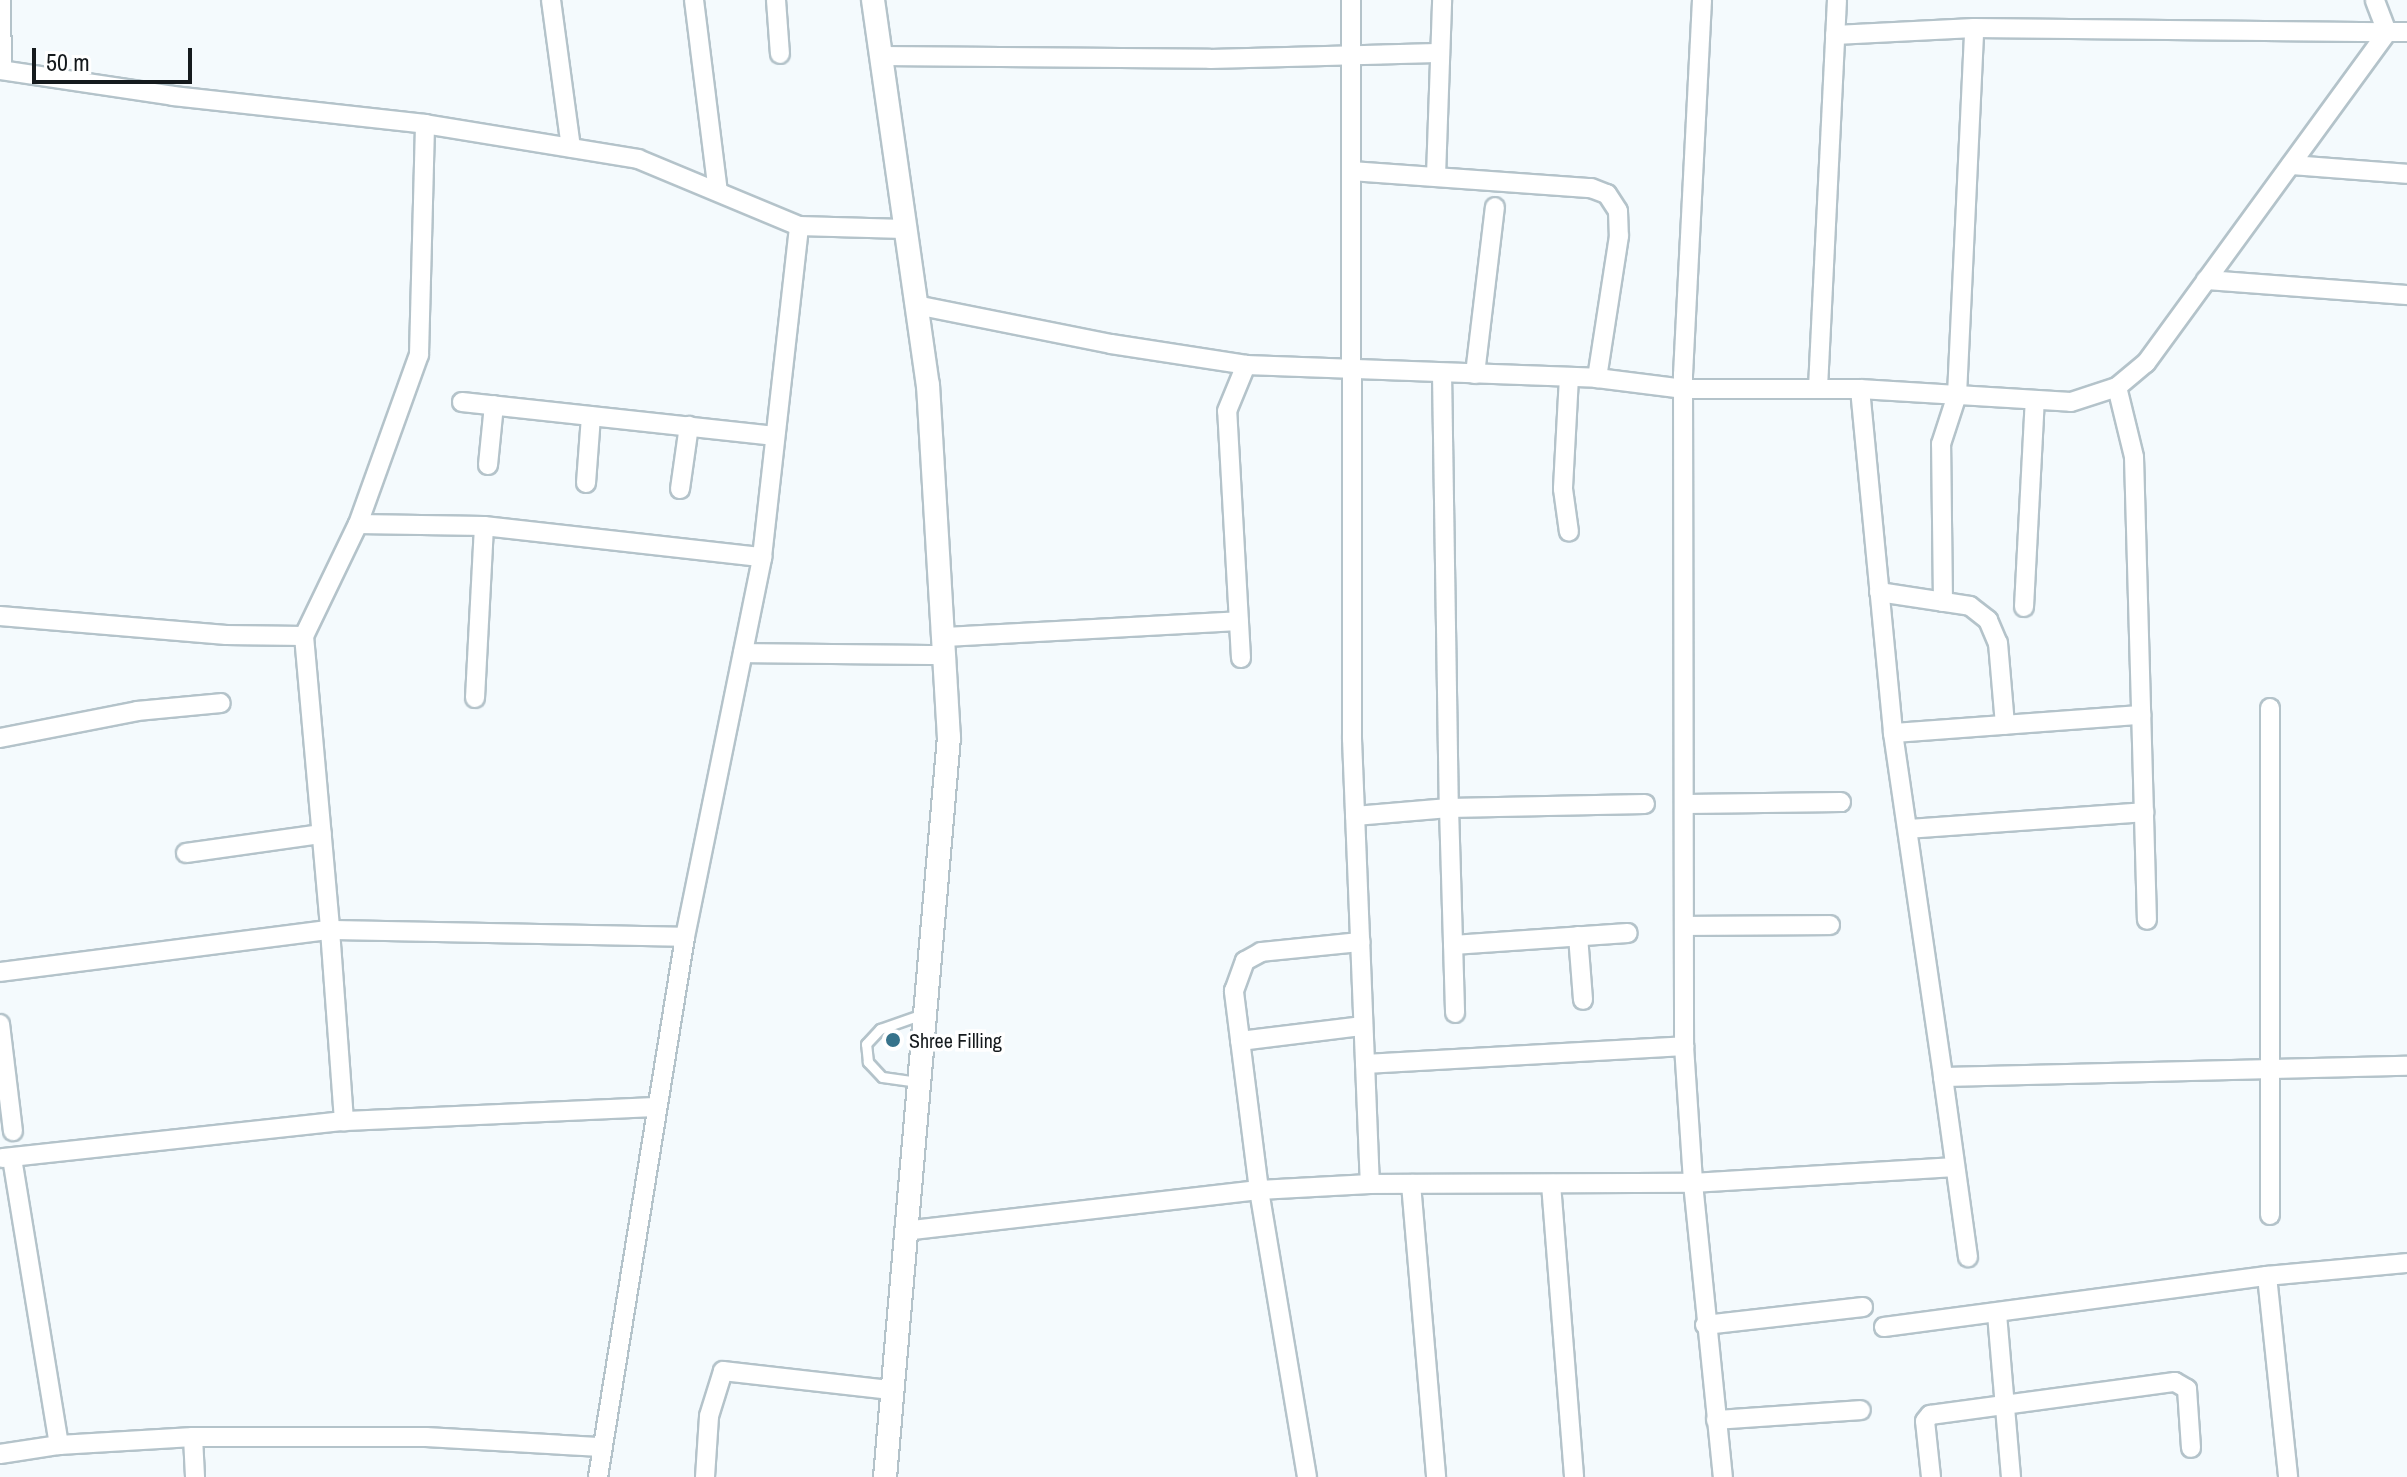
<!DOCTYPE html>
<html>
<head>
<meta charset="utf-8">
<style>
  body { margin:0 }
  #map { position:relative; width:2407px; height:1477px; overflow:hidden; background:#f4fafd; font-family:"Archivo Narrow",sans-serif }
  div>[style] { position:absolute }
  [style*='--x'] { left:calc(var(--x)*1px); top:calc(var(--y)*1px); width:calc(var(--w)*1px); rotate:calc(var(--a)*1deg) }
  .roads { filter:drop-shadow(2px 0 #b4c3ca) drop-shadow(-2px 0 #b4c3ca) drop-shadow(0 2px #b4c3ca) drop-shadow(0 -2px #b4c3ca) }
  .service>* { height:9px; margin:-4.5px; padding:0 4.5px; transform-origin:4.5px; border-radius:4.5px; background:#fff }
  .minor>* { height:18px; margin:-9px; padding:0 9px; transform-origin:9px; border-radius:9px; background:#fff }
  .tertiary>* { height:22px; margin:-11px; padding:0 11px; transform-origin:11px; border-radius:11px; background:#fff }
  .dots>* { width:22px; height:22px; translate:-50% -50%; box-sizing:border-box; border:4px solid #fff; border-radius:50% }
  span { translate:-50% -50%; white-space:nowrap; text-align:center; line-height:1.15; -webkit-text-stroke:7px #fff; paint-order:stroke }
  .poi-label { font-size:20px; color:#151a1d }
  .left { translate:0 -50%; text-align:left }
  .scale { position:absolute; left:32px; top:48px; width:160px; height:36px; box-sizing:border-box; border:4px solid #151a1d; border-top:0; padding-left:10px; font-size:24px; line-height:28px; white-space:nowrap; color:#151a1d; -webkit-text-stroke:6px #fff; paint-order:stroke }
</style>
</head>
<body>
<div id="map">
  <div class="roads">
    <div class="service">
      <i style="--x:918;--y:1082;--w:36;--a:-172"></i>
      <i style="--x:882;--y:1077;--w:21;--a:-133"></i>
      <i style="--x:868;--y:1062;--w:18;--a:-96"></i>
      <i style="--x:866;--y:1044;--w:21;--a:-47"></i>
      <i style="--x:880;--y:1029;--w:46;--a:-19.2"></i>
    </div>
    <div class="minor">
      <i style="--x:1;--y:0;--w:69;--a:89.2"></i>
      <i style="--x:551;--y:0;--w:149;--a:82.3"></i>
      <i style="--x:694;--y:0;--w:193;--a:82.9"></i>
      <i style="--x:776;--y:0;--w:54;--a:85.8"></i>
      <i style="--x:1351;--y:0;--w:739;--a:89.92"></i>
      <i style="--x:1352;--y:739;--w:445;--a:87.7"></i>
      <i style="--x:1702;--y:0;--w:375;--a:92.9"></i>
      <i style="--x:1683;--y:375;--w:671;--a:89.91"></i>
      <i style="--x:1684;--y:1046;--w:137;--a:86.2"></i>
      <i style="--x:1693;--y:1183;--w:262;--a:-3.5"></i>
      <i style="--x:1835;--y:35;--w:139;--a:-2.9"></i>
      <i style="--x:1974;--y:28;--w:413;--a:0.6"></i>
      <i style="--x:2387;--y:32;--w:34;--a:-111"></i>
      <i style="--x:881;--y:56;--w:329;--a:0.5"></i>
      <i style="--x:1210;--y:59;--w:227;--a:-1.5"></i>
      <i style="--x:0;--y:70;--w:175;--a:8.5"></i>
      <i style="--x:173;--y:96;--w:254;--a:6.3"></i>
      <i style="--x:2291;--y:165;--w:116;--a:4.4"></i>
      <i style="--x:1351;--y:171;--w:241;--a:4.1"></i>
      <i style="--x:1591;--y:188;--w:17;--a:21"></i>
      <i style="--x:1607;--y:194;--w:20;--a:57"></i>
      <i style="--x:1618;--y:211;--w:25;--a:88"></i>
      <i style="--x:1619;--y:236;--w:144;--a:98.8"></i>
      <i style="--x:1436;--y:176;--w:176;--a:-88"></i>
      <i style="--x:2206;--y:280;--w:202;--a:4.3"></i>
      <i style="--x:916;--y:305;--w:199;--a:11.3"></i>
      <i style="--x:1111;--y:344;--w:137;--a:8.8"></i>
      <i style="--x:1246;--y:365;--w:351;--a:2.1"></i>
      <i style="--x:1597;--y:378;--w:88;--a:7.2"></i>
      <i style="--x:1684;--y:389;--w:176;--a:0"></i>
      <i style="--x:1860;--y:389;--w:211;--a:3.5"></i>
      <i style="--x:2071;--y:402;--w:48;--a:-18.1"></i>
      <i style="--x:2117;--y:387;--w:38;--a:-40"></i>
      <i style="--x:2146;--y:363;--w:409;--a:-53.9"></i>
      <i style="--x:2387;--y:32;--w:20;--a:0"></i>
      <i style="--x:1442;--y:373;--w:435;--a:89.1"></i>
      <i style="--x:1449;--y:808;--w:196;--a:-1.2"></i>
      <i style="--x:1475;--y:374;--w:168;--a:-83.2"></i>
      <i style="--x:1569;--y:377;--w:112;--a:93.1"></i>
      <i style="--x:1563;--y:489;--w:43;--a:82.1"></i>
      <i style="--x:2117;--y:387;--w:72;--a:76.3"></i>
      <i style="--x:2134;--y:457;--w:463;--a:88.4"></i>
      <i style="--x:1818;--y:388;--w:388;--a:-87.2"></i>
      <i style="--x:1860;--y:389;--w:346;--a:84.5"></i>
      <i style="--x:1893;--y:733;--w:348;--a:81.7"></i>
      <i style="--x:1943;--y:1077;--w:464;--a:-1.4"></i>
      <i style="--x:462;--y:402;--w:315;--a:6.2"></i>
      <i style="--x:488;--y:465;--w:60;--a:-84.3"></i>
      <i style="--x:586;--y:483;--w:67;--a:-85.7"></i>
      <i style="--x:680;--y:489;--w:64;--a:-81.9"></i>
      <i style="--x:358;--y:524;--w:126;--a:0.9"></i>
      <i style="--x:484;--y:526;--w:280;--a:6.4"></i>
      <i style="--x:1879;--y:592;--w:92;--a:8.7"></i>
      <i style="--x:1970;--y:606;--w:23;--a:38"></i>
      <i style="--x:1988;--y:620;--w:25;--a:67"></i>
      <i style="--x:1998;--y:643;--w:82;--a:85.1"></i>
      <i style="--x:1943;--y:602;--w:158;--a:-90.7"></i>
      <i style="--x:1941;--y:444;--w:52;--a:-71.9"></i>
      <i style="--x:1957;--y:395;--w:367;--a:-87.3"></i>
      <i style="--x:2024;--y:607;--w:207;--a:-87"></i>
      <i style="--x:0;--y:616;--w:227;--a:4.8"></i>
      <i style="--x:226;--y:635;--w:78;--a:0.7"></i>
      <i style="--x:304;--y:636;--w:295;--a:84.9"></i>
      <i style="--x:330;--y:930;--w:355;--a:1.1"></i>
      <i style="--x:304;--y:636;--w:124;--a:-64.3"></i>
      <i style="--x:358;--y:524;--w:180;--a:-70.2"></i>
      <i style="--x:419;--y:355;--w:231;--a:-88.5"></i>
      <i style="--x:425;--y:124;--w:216;--a:9.3"></i>
      <i style="--x:638;--y:159;--w:174;--a:22.6"></i>
      <i style="--x:799;--y:226;--w:105;--a:1.6"></i>
      <i style="--x:945;--y:637;--w:294;--a:-3.1"></i>
      <i style="--x:743;--y:653;--w:202;--a:0.6"></i>
      <i style="--x:1241;--y:658;--w:247;--a:-93.2"></i>
      <i style="--x:1227;--y:411;--w:50;--a:-67.6"></i>
      <i style="--x:475;--y:698;--w:172;--a:-87"></i>
      <i style="--x:1893;--y:733;--w:249;--a:-4.2"></i>
      <i style="--x:0;--y:738;--w:140;--a:-11.1"></i>
      <i style="--x:137;--y:711;--w:84;--a:-5.4"></i>
      <i style="--x:1687;--y:804;--w:154;--a:-0.7"></i>
      <i style="--x:1355;--y:816;--w:94;--a:-4.9"></i>
      <i style="--x:1449;--y:808;--w:205;--a:88.3"></i>
      <i style="--x:1908;--y:829;--w:237;--a:-4.1"></i>
      <i style="--x:186;--y:853;--w:137;--a:-8"></i>
      <i style="--x:1686;--y:926;--w:144;--a:-0.4"></i>
      <i style="--x:1578;--y:936;--w:64;--a:85.5"></i>
      <i style="--x:1453;--y:945;--w:175;--a:-3.9"></i>
      <i style="--x:0;--y:972;--w:333;--a:-7.3"></i>
      <i style="--x:330;--y:930;--w:192;--a:85.8"></i>
      <i style="--x:0;--y:1024;--w:108;--a:83.1"></i>
      <i style="--x:1240;--y:1041;--w:124;--a:-7"></i>
      <i style="--x:1365;--y:1064;--w:320;--a:-3.2"></i>
      <i style="--x:1943;--y:1077;--w:182;--a:82.1"></i>
      <i style="--x:2;--y:1158;--w:344;--a:-6.2"></i>
      <i style="--x:344;--y:1121;--w:313;--a:-2.6"></i>
      <i style="--x:12;--y:1158;--w:291;--a:80.7"></i>
      <i style="--x:59;--y:1445;--w:134;--a:-3.4"></i>
      <i style="--x:193;--y:1437;--w:233;--a:0"></i>
      <i style="--x:426;--y:1437;--w:176;--a:3.3"></i>
      <i style="--x:1411;--y:1184;--w:294;--a:85.1"></i>
      <i style="--x:1551;--y:1184;--w:294;--a:85.5"></i>
      <i style="--x:2270;--y:1215;--w:507;--a:-90"></i>
      <i style="--x:904;--y:1231;--w:357;--a:-6.6"></i>
      <i style="--x:1259;--y:1190;--w:111;--a:-3.1"></i>
      <i style="--x:1370;--y:1184;--w:323;--a:-0.2"></i>
      <i style="--x:1693;--y:1183;--w:296;--a:84.2"></i>
      <i style="--x:2267;--y:1276;--w:202;--a:84"></i>
      <i style="--x:1997;--y:1314;--w:164;--a:85.1"></i>
      <i style="--x:1705;--y:1325;--w:159;--a:-6.5"></i>
      <i style="--x:1884;--y:1327;--w:386;--a:-7.6"></i>
      <i style="--x:2267;--y:1276;--w:141;--a:-5.3"></i>
      <i style="--x:1716;--y:1420;--w:145;--a:-3.9"></i>
      <i style="--x:193;--y:1437;--w:40;--a:87.1"></i>
      <i style="--x:0;--y:1454;--w:60;--a:-8.7"></i>
      <i style="--x:598;--y:1477;--w:547;--a:-80.85"></i>
      <i style="--x:685;--y:937;--w:388;--a:-78.5"></i>
      <i style="--x:762;--y:557;--w:333;--a:-83.6"></i>
      <i style="--x:705;--y:1477;--w:61;--a:-86.2"></i>
      <i style="--x:709;--y:1416;--w:47;--a:-72.7"></i>
      <i style="--x:723;--y:1371;--w:169;--a:6.5"></i>
      <i style="--x:1307;--y:1477;--w:291;--a:-99.5"></i>
      <i style="--x:1259;--y:1190;--w:201;--a:-97.2"></i>
      <i style="--x:1234;--y:991;--w:32;--a:-70"></i>
      <i style="--x:1245;--y:961;--w:18;--a:-29"></i>
      <i style="--x:1261;--y:952;--w:100;--a:-5.8"></i>
      <i style="--x:1931;--y:1477;--w:56;--a:-96.1"></i>
      <i style="--x:1925;--y:1421;--w:8;--a:-50"></i>
      <i style="--x:1930;--y:1415;--w:247;--a:-7.7"></i>
      <i style="--x:2175;--y:1382;--w:14;--a:30"></i>
      <i style="--x:2187;--y:1389;--w:59;--a:86.1"></i>
    </div>
    <div class="tertiary">
      <i style="--x:873;--y:0;--w:389;--a:81.9"></i>
      <i style="--x:928;--y:385;--w:353;--a:86.6"></i>
      <i style="--x:949;--y:737;--w:743;--a:94.94"></i>
    </div>
  </div>
  <div class="dots">
    <i style="left:893px;top:1040px;background:#37738b"></i>
  </div>
  <div class="poi-label">
    <span class="left" style="left:909px;top:1040px">Shree Filling</span>
  </div>
  <div class="scale">50 m</div>
</div>
</body>
</html>
